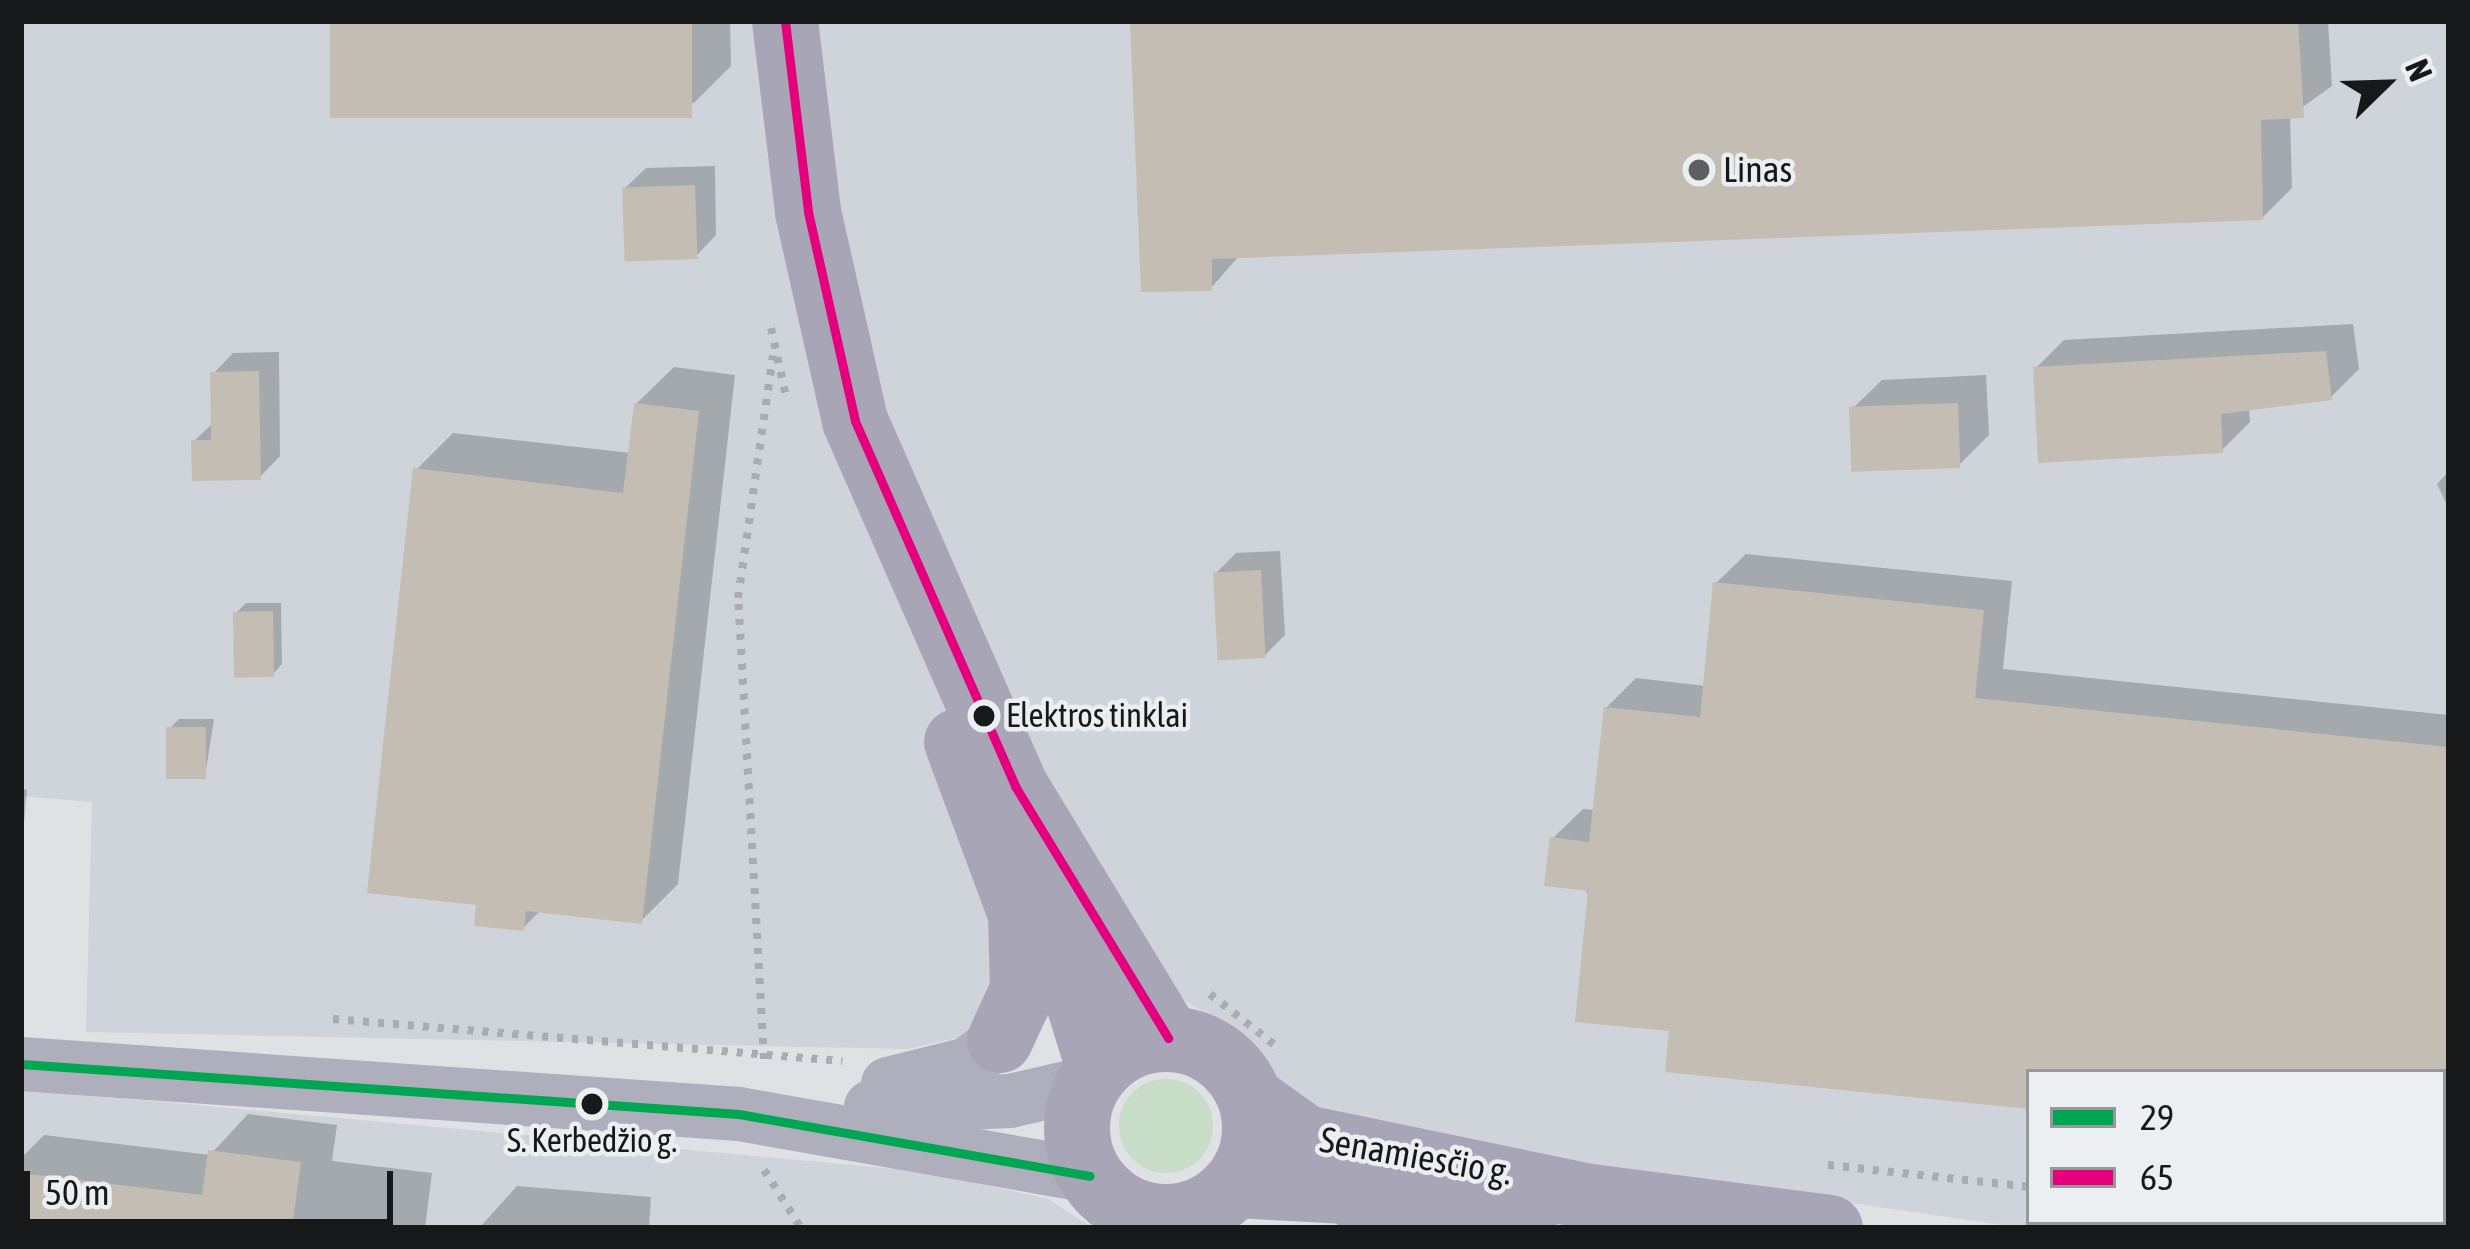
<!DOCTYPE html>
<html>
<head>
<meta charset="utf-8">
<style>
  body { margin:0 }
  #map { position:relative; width:2470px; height:1249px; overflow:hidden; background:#dfe1e4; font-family:"Asap Condensed",sans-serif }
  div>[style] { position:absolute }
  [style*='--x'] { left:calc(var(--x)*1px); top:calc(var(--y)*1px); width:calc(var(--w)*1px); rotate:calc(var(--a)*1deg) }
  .built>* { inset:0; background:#ced4da }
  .green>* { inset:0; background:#c7ddc7 }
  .round { border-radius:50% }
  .shadow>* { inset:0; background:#0003 }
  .building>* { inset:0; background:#c3bdb4; transform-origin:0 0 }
  .path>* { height:8px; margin-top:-4px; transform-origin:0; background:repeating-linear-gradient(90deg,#ababb4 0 6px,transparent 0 15px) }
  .street>* { height:54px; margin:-27px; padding:0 27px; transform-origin:27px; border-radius:27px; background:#afaebc }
  .primary>* { height:66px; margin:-33px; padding:0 33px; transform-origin:33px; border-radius:33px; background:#a8a6b6 }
  .primary>.ring { margin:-33px; padding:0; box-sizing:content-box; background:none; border:66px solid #a8a6b6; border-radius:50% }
  .bus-1>* { height:9px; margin:-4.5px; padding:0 4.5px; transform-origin:4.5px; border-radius:4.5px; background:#00a651 }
  .bus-2>* { height:9px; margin:-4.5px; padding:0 4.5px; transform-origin:4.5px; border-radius:4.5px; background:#e5007d }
  .dots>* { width:33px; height:33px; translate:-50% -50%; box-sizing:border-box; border:6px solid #ebeff2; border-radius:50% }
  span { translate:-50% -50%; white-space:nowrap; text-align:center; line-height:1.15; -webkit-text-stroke:9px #ebeff2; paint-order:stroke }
  .bus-label { font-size:33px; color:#171819 }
  .left { translate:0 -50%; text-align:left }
  .poi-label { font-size:36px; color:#171819 }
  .street-label { font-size:36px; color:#171819 }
  .frame { position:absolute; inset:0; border:24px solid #171819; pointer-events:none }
  .legend { position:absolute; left:2026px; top:1069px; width:420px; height:156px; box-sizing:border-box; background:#ebeff2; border:3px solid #96999b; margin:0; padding:15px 21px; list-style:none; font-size:36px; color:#171819 }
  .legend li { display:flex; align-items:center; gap:24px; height:60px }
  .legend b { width:60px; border:3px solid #96999b }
  .north { position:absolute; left:2326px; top:24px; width:120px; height:120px; -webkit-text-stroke:9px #ebeff2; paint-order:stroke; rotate:67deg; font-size:33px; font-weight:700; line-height:48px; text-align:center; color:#171819 }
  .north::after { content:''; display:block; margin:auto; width:42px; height:54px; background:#171819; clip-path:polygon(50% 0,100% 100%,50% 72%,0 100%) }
  .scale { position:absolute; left:24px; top:1171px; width:369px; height:54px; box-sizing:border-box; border:6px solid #171819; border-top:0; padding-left:15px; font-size:36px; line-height:42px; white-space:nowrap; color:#171819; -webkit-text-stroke:9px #ebeff2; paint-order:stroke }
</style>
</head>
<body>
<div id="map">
  <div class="built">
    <i style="clip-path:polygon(evenodd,21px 21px,2449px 21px,2449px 1228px,2024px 1228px,1595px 1166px,1288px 1104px,1241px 1033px,1167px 991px,908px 1049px,86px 1032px,92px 802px,21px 796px,21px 21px,2029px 1072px,2443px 1072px,2443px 1222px,2029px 1222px,2029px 1072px)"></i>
    <i style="clip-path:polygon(21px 1089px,930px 1172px,1048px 1199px,1093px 1228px,21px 1228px)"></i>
  </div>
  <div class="green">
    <i class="round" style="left:1119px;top:1079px;width:94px;height:94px"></i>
  </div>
  <div class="shadow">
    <i style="clip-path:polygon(333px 21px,730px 21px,731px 66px,694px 103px)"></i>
    <i style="clip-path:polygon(1133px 21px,2328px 21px,2332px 86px,2290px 116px,2292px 188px,2262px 218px,1240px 255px,1211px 288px)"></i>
    <i style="clip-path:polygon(715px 166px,716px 235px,696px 256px,625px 188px,646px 168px)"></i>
    <i style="clip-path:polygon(2353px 324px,2359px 369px,2331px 397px,2249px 408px,2250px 422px,2222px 450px,2036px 368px,2064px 340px)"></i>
    <i style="clip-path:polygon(279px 352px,280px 456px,260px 477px,194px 441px,214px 422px,213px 374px,233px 353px)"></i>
    <i style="clip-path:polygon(674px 367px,735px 375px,678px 884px,641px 921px,541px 910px,523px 928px,480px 903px,416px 470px,453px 433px,631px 453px,636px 404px)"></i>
    <i style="clip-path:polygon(1986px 375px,1989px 435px,1959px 465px,1852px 409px,1882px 380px)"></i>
    <i style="clip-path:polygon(2449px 471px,2449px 509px,2437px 484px)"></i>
    <i style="clip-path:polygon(1280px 551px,1285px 635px,1265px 655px,1216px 573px,1236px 553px)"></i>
    <i style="clip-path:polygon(1746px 554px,2012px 581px,2003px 669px,2449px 715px,2449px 1150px,2443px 1072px,2029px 1072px,2029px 1106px,1672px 1029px,1553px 838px,1583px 809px,1596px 810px,1606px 708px,1636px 678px,1706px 686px,1716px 583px)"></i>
    <i style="clip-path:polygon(246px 603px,281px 603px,282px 664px,273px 674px,236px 613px)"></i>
    <i style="clip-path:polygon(179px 719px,214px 719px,205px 776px,169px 729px)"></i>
    <i style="clip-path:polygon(21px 789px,27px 790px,21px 856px)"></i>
    <i style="clip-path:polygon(248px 1114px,337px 1125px,332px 1161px,432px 1173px,425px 1228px,21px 1228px,21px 1158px,44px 1135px,210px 1155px)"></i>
    <i style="clip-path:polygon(517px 1186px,651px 1197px,649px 1228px,479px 1228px)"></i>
  </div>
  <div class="building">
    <i style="left:330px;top:21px;width:362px;height:97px"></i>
    <i style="clip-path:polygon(1130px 21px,2298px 21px,2304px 118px,2261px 120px,2263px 220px,1212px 259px,1212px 291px,1141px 292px)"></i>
    <i style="left:695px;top:185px;width:74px;height:73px;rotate:88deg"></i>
    <i style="clip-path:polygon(2326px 351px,2332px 400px,2221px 414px,2223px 453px,2038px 463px,2033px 367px)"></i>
    <i style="clip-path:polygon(259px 371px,261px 480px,192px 481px,191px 440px,211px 440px,210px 372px)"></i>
    <i style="clip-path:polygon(634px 403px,699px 411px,642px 924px,526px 911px,524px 931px,474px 926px,476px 905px,367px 893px,413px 468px,623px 493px)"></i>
    <i style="left:1958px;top:403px;width:65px;height:109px;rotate:88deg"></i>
    <i style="left:1261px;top:570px;width:88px;height:48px;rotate:87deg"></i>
    <i style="clip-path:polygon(1713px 582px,1984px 610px,1975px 698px,2449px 747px,2449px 1072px,2029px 1072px,2029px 1109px,1665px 1072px,1669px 1031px,1575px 1022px,1588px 891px,1544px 886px,1550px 837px,1589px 842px,1604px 707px,1700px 717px)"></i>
    <i style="left:273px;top:611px;width:66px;height:40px;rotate:89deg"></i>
    <i style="left:166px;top:727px;width:40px;height:52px"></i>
    <i style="clip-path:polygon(208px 1150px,301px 1162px,292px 1228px,21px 1228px,21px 1173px,202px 1195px)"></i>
  </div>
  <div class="path">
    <i style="--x:771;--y:328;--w:75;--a:77.6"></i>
    <i style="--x:1210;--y:994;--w:90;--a:38.3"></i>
    <i style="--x:333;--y:1019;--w:511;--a:4.72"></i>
    <i style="--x:764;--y:1059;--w:462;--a:-93.2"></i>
    <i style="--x:738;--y:598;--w:245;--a:-81.8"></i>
    <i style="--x:1828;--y:1165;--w:202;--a:6.2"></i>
    <i style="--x:764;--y:1170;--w:69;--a:57.5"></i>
    <i style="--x:2117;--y:1222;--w:9;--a:41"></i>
  </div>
  <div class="street">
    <i style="--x:21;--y:1064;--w:720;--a:3.98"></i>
    <i style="--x:739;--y:1114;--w:356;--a:10"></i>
    <i style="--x:888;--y:1084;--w:82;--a:-14"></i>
    <i style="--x:968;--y:1064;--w:40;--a:-37"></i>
    <i style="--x:871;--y:1107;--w:139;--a:-2.5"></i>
    <i style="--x:1010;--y:1101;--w:80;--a:-13"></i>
  </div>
  <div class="primary">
    <i style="--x:785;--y:21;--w:192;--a:83.1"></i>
    <i style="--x:808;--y:212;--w:214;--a:77.3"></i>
    <i style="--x:855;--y:421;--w:399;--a:66.3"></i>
    <i style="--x:1015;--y:786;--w:295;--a:58.7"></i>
    <i style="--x:957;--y:742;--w:184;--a:69.6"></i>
    <i style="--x:1021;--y:914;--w:76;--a:88.5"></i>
    <i style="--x:1023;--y:990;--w:55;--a:114.7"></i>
    <i style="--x:1052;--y:916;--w:159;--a:72.8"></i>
    <i class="ring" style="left:1077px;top:1039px;width:112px;height:112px"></i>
    <i style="--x:1251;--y:1099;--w:67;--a:35.8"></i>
    <i style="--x:1305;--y:1138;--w:292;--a:11.7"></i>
    <i style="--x:1591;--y:1197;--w:241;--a:7.4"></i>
    <i style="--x:1235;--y:1185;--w:186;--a:3.1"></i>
    <i style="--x:1370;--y:1223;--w:160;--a:-5.7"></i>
  </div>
  <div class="bus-1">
    <i style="--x:21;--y:1064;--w:720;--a:3.98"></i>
    <i style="--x:739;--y:1114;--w:356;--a:10"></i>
  </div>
  <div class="bus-2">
    <i style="--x:785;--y:21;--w:192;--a:83.1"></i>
    <i style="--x:808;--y:212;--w:214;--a:77.3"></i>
    <i style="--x:855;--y:421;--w:399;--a:66.3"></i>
    <i style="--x:1015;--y:786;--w:295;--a:58.7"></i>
  </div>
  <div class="dots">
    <i style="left:1699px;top:170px;background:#5d5e60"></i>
    <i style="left:984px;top:716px;background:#171819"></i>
    <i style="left:592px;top:1104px;background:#171819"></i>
  </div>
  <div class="bus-label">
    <span class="left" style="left:1006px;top:716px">Elektros tinklai</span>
    <span style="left:592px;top:1141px">S. Kerbedžio g.</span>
  </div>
  <div class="poi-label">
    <span class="left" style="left:1723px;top:170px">Linas</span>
  </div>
  <div class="street-label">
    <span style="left:1416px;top:1156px;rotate:10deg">Senamiesčio g.</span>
  </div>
  <div class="frame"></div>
  <ul class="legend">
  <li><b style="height:15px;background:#00a651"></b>29</li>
  <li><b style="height:15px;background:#e5007d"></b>65</li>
  </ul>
  <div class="north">N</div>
  <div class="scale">50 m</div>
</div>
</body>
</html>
